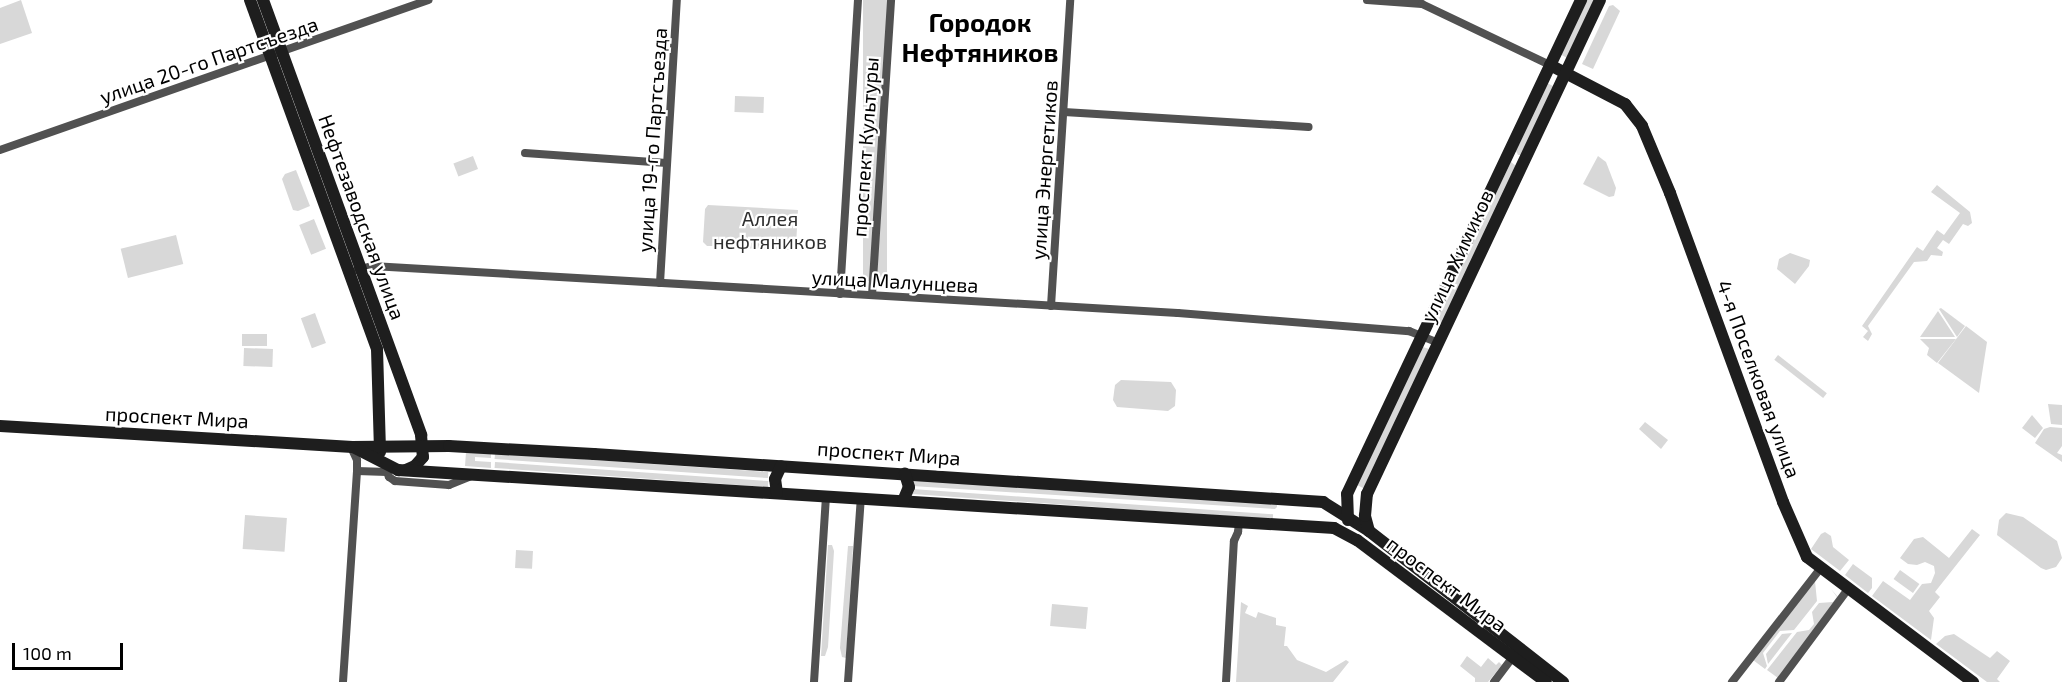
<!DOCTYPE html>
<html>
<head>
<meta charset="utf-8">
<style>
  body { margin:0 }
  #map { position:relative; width:2062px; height:682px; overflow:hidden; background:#fff; font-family:"Exo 2",sans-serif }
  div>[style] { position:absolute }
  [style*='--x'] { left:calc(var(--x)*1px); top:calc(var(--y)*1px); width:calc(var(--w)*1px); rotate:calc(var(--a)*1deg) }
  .green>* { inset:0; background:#d8d8d8; transform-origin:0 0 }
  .street>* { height:8px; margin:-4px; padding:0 4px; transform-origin:4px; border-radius:4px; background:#515151 }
  .secondary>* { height:12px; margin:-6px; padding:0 6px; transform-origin:6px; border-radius:6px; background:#1e1e1e }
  span { translate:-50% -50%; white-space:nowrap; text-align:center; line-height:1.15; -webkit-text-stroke:4.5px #fff; paint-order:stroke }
  .street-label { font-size:20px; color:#000 }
  .park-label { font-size:20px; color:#2f2f2f }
  .district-label { font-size:26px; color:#000; font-weight:700 }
  .scale { position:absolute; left:12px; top:643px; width:111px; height:27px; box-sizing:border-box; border:3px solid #000; border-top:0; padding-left:8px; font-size:18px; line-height:21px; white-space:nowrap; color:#000; -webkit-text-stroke:4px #fff; paint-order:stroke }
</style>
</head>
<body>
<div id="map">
  <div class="green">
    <i style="clip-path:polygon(21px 0,32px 33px,0 44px,0 8px)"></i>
    <i style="left:863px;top:0;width:24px;height:281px"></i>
    <i style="clip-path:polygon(1587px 0,1594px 0,1567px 58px,1560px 54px)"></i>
    <i style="clip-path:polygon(1613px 5px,1620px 11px,1593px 69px,1582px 64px,1609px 6px)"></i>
    <i style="clip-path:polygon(1547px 83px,1553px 86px,1521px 155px,1518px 155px,1516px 151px)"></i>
    <i style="left:735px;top:96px;width:29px;height:16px;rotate:2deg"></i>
    <i style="left:473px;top:156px;width:14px;height:21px;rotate:69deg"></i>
    <i style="clip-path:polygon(1598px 156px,1606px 162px,1616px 188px,1614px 196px,1609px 197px,1583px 184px)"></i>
    <i style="clip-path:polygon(1511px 162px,1516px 166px,1440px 328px,1435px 327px,1434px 323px)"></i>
    <i style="clip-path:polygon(296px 170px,310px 206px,298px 211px,293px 210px,282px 179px,285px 174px)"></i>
    <i style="clip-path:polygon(1937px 185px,1970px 212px,1972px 223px,1968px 226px,1963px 224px,1949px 244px,1943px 240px,1937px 248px,1943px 252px,1942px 256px,1931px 255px,1927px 261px,1914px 262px,1868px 326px,1872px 334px,1868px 341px,1863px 337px,1868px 331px,1862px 326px,1917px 247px,1923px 251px,1937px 230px,1944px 235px,1960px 213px,1931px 192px)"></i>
    <i style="clip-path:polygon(708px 205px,798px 210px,796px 246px,789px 250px,742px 248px,739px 244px,716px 242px,713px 246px,707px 246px,703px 242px,705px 209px)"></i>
    <i style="left:314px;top:219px;width:32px;height:16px;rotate:68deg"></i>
    <i style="left:176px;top:235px;width:30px;height:57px;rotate:76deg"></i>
    <i style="clip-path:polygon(1790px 253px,1810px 260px,1809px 266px,1795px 284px,1777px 269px,1779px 259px)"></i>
    <i style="clip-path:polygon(1941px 308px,1965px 326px,1957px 337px,1939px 309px)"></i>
    <i style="clip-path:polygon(1938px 311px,1955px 337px,1920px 337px)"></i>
    <i style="left:315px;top:313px;width:32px;height:15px;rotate:70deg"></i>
    <i style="clip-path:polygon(1966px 326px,1987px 342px,1979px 393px,1938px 363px)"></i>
    <i style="left:242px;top:334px;width:25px;height:12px"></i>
    <i style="clip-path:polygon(1920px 339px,1956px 339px,1937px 363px,1927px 355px,1929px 348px)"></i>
    <i style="clip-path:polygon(1423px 347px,1429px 349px,1365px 489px,1357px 485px)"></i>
    <i style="left:244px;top:348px;width:29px;height:18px;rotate:2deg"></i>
    <i style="left:1778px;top:355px;width:62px;height:6px;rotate:38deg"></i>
    <i style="clip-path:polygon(1121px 380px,1171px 382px,1176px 390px,1175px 406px,1168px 411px,1117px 407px,1113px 400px,1115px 385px)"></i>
    <i style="clip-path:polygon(2048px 404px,2062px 405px,2062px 425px,2051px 424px)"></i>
    <i style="clip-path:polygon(2032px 415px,2043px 428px,2035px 438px,2022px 428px)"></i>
    <i style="clip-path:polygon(1645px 422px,1668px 440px,1661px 449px,1639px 429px)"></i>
    <i style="clip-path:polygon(2050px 427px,2062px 428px,2062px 446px,2057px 453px,2062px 455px,2062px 462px,2035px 443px,2044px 429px)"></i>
    <i style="clip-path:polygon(466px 452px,491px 453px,491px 458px,475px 457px,475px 461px,491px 462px,491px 468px,465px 466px)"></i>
    <i style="left:495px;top:453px;width:274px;height:6px;rotate:4deg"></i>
    <i style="left:495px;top:462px;width:274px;height:6px;rotate:4deg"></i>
    <i style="clip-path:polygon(910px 478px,1277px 502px,1277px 507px,1275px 509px,912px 486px)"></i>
    <i style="left:912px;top:489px;width:362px;height:5px;rotate:4deg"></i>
    <i style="clip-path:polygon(2006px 513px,2023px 517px,2057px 541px,2062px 558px,2056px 567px,2046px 570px,2041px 568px,1997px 535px,1999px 520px)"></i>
    <i style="left:245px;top:515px;width:42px;height:34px;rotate:4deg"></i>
    <i style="clip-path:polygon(1972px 529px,1980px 535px,1935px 592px,1940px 597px,1929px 611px,1934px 618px,1931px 640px,1872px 596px,1883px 581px,1910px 600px,1922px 584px,1931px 583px,1935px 573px,1934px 566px,1925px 562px,1917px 565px,1908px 564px,1900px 558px,1914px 539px,1923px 537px,1949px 558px)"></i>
    <i style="clip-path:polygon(1825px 532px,1831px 536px,1833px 547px,1849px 560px,1840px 571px,1811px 549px,1821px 534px)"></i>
    <i style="clip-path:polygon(828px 545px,832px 545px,834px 551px,828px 647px,825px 656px,821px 656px)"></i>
    <i style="clip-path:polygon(848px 546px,853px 546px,846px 658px,842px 657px,840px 648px)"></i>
    <i style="left:516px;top:550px;width:17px;height:18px;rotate:3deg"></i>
    <i style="clip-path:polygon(1853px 564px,1872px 578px,1872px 588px,1868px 593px,1845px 575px)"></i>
    <i style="left:1900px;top:570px;width:24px;height:11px;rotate:36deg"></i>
    <i style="clip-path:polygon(1815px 581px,1817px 601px,1794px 630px,1780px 631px,1763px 653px,1767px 666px,1765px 669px,1753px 660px)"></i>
    <i style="clip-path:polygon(1831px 589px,1838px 597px,1778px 678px,1767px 670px,1797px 632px,1809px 630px,1814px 624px,1812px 612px,1819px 603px,1833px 602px,1837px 597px)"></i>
    <i style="clip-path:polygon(1241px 602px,1248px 606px,1245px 613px,1256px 618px,1258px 612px,1276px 618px,1276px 625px,1286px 627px,1284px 646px,1287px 646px,1297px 660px,1326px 672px,1346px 660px,1349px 662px,1333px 682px,1236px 682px)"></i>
    <i style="left:1052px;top:604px;width:36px;height:22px;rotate:5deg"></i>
    <i style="clip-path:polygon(1792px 633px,1768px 664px,1766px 654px,1782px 634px)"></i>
    <i style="clip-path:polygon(1954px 634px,1990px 658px,1997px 651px,2010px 661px,1997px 679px,2000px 682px,1987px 682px,1936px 644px,1945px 636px)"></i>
    <i style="clip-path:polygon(1467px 656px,1481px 667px,1488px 658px,1496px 665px,1499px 662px,1502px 665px,1488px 682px,1475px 682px,1475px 678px,1460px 666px)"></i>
  </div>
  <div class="street">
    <i style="--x:1367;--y:0;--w:55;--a:4.2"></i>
    <i style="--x:1422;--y:4;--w:142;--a:25.5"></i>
    <i style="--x:1064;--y:112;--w:245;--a:3.5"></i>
    <i style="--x:0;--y:150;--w:454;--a:-19.3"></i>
    <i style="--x:525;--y:153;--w:142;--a:4"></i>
    <i style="--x:357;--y:270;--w:16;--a:-15"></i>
    <i style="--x:372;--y:266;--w:807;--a:3.34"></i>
    <i style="--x:1178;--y:313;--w:232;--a:4.5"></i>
    <i style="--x:1409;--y:331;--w:31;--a:22"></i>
    <i style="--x:660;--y:283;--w:284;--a:-86.6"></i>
    <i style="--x:840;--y:294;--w:295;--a:-86.5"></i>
    <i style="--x:872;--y:295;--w:296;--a:-86.3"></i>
    <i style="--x:1051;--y:306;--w:307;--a:-86.4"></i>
    <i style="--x:384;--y:465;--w:13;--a:67"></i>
    <i style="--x:389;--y:477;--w:7;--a:34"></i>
    <i style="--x:395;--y:481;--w:54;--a:4.2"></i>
    <i style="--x:449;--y:485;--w:24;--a:-22"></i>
    <i style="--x:357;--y:471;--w:30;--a:2"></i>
    <i style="--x:343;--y:682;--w:211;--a:-86.2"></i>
    <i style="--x:357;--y:471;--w:11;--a:-90"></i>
    <i style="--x:357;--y:460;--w:14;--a:-115"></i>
    <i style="--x:814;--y:682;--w:186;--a:-86.3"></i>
    <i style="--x:848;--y:682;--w:184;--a:-86"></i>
    <i style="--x:1226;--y:682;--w:141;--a:-86.8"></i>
    <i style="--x:1234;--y:541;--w:10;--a:-66"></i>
    <i style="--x:1238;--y:532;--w:10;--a:-84"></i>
    <i style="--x:1494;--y:682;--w:35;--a:-53"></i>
    <i style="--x:1732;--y:682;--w:143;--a:-52.1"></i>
    <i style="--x:1779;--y:682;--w:116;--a:-53.4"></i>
  </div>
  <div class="secondary">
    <i style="--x:250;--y:0;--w:371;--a:70"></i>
    <i style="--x:377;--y:349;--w:103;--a:88.3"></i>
    <i style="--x:263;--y:0;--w:463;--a:70"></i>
    <i style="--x:421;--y:435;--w:22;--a:85"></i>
    <i style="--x:423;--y:457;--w:12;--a:132"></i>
    <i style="--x:415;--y:466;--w:10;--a:156"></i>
    <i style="--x:1550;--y:65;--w:85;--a:27.5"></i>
    <i style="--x:1625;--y:104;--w:28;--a:52"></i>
    <i style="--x:1642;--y:126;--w:73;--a:67.3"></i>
    <i style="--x:1670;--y:193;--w:329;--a:69.9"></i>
    <i style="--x:1783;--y:502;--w:60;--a:66.4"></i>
    <i style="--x:1807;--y:557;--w:208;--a:37"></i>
    <i style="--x:0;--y:426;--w:353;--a:3.4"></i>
    <i style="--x:352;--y:447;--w:97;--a:-0.6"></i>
    <i style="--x:449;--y:446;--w:145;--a:3.2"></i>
    <i style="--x:594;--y:454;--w:731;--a:3.77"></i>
    <i style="--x:1323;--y:502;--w:54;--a:32.2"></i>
    <i style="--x:1369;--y:531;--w:246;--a:37.9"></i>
    <i style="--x:353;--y:447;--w:51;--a:27.1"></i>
    <i style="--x:398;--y:470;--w:938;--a:3.55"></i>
    <i style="--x:1334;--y:528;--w:26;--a:28"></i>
    <i style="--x:1357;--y:540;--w:236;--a:36.9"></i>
    <i style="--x:777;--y:493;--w:14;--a:-98"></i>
    <i style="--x:775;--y:479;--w:14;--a:-65"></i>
    <i style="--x:903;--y:501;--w:15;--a:-67"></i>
    <i style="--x:909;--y:487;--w:14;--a:-107"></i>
    <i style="--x:1348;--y:520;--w:26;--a:-92"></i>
    <i style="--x:1347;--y:494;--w:547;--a:-64.65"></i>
    <i style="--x:1369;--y:531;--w:16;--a:-105"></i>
    <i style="--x:1365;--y:516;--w:22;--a:-85"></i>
    <i style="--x:1367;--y:494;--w:546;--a:-64.75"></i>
  </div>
  <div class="street-label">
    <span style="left:209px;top:60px;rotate:-19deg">улица 20-го Партсъезда</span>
    <span style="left:652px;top:140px;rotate:-86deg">улица 19-го Партсъезда</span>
    <span style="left:865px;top:147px;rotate:-86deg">проспект Культуры</span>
    <span style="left:1044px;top:170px;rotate:-86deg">улица Энергетиков</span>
    <span style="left:362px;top:217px;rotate:70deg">Нефтезаводская улица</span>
    <span style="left:1457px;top:256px;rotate:-65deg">улица Химиков</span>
    <span style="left:895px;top:281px;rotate:3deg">улица Малунцева</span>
    <span style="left:1759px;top:379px;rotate:70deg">4-я Поселковая улица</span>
    <span style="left:177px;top:417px;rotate:3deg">проспект Мира</span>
    <span style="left:889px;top:453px;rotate:4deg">проспект Мира</span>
    <span style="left:1447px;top:584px;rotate:37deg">проспект Мира</span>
  </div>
  <div class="park-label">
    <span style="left:770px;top:230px">Аллея<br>нефтяников</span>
  </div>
  <div class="district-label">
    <span style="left:980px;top:37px">Городок<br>Нефтяников</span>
  </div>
  <div class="scale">100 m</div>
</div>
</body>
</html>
